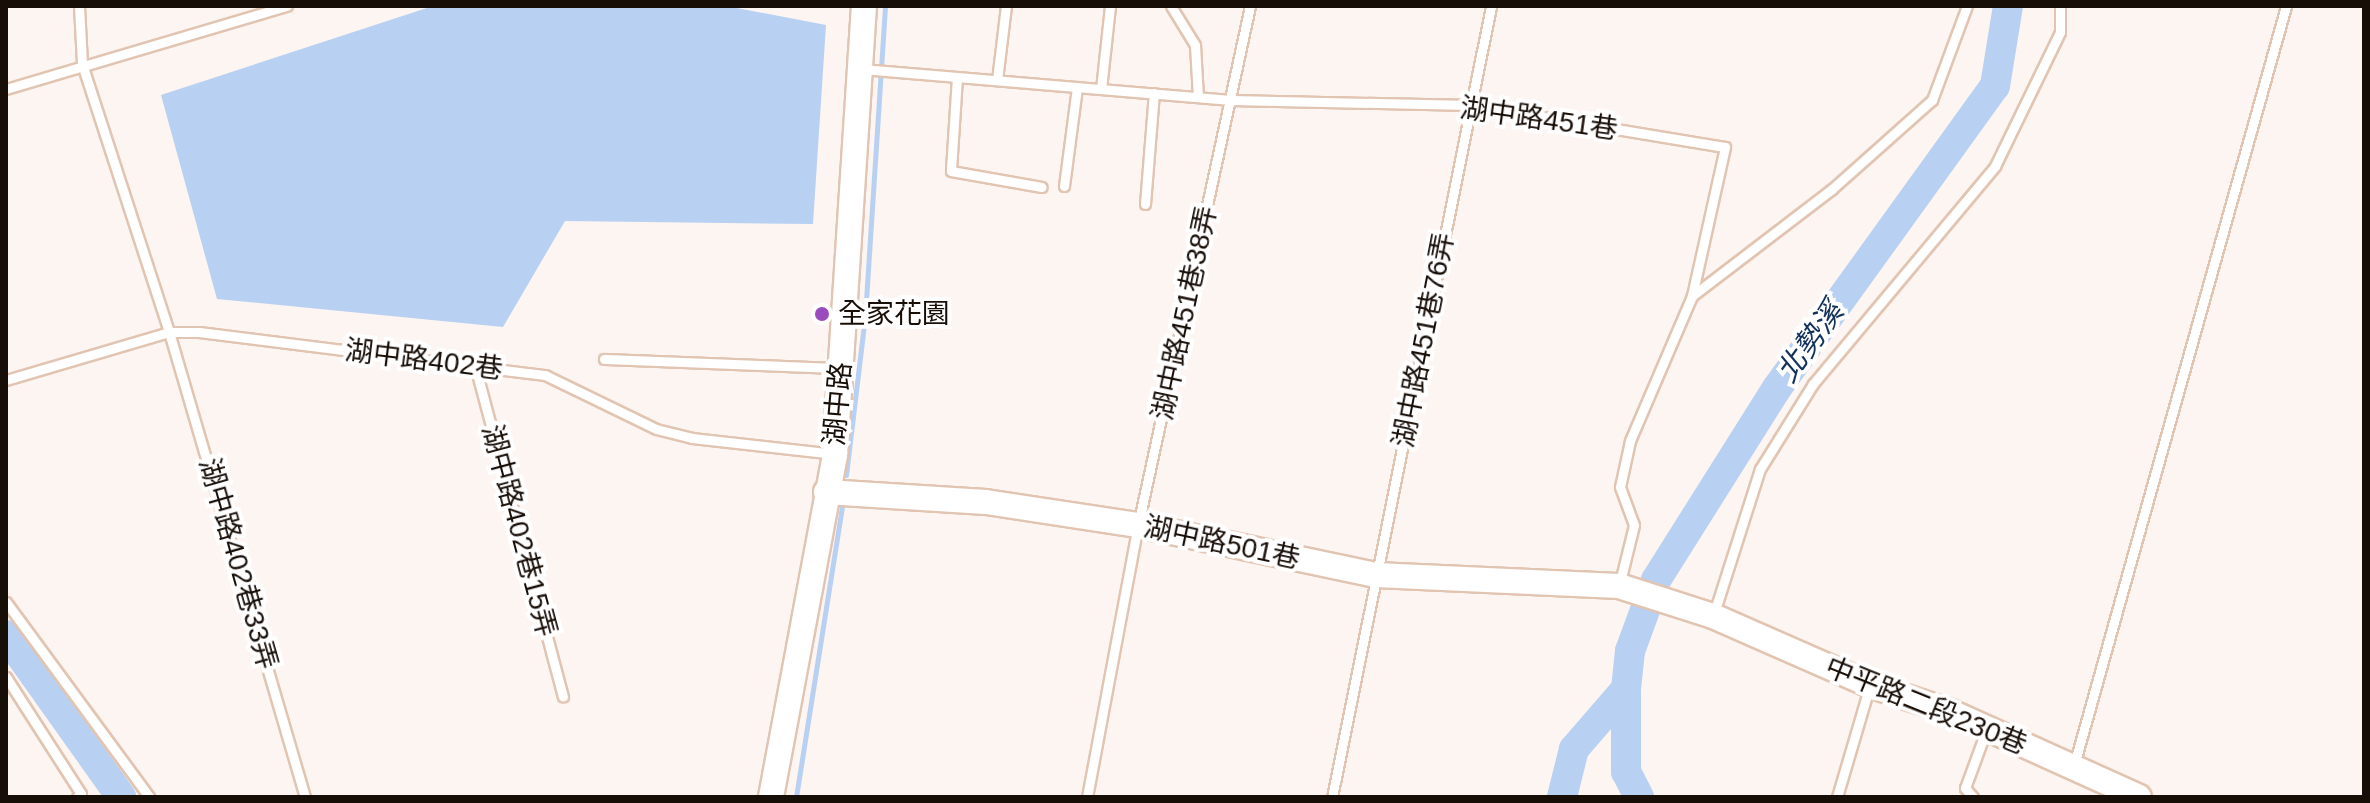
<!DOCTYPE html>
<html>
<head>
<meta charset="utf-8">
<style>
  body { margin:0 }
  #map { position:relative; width:2370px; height:803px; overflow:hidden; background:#fcf5f2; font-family:Arial,"Noto Sans TC",sans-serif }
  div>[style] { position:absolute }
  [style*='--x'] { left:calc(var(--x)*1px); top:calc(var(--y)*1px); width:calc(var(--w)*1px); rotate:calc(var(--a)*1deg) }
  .water>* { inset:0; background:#b8d0f1 }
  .stream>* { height:5px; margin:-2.5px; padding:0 2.5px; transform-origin:2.5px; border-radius:2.5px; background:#b8d0f1 }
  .river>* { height:30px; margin:-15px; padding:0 15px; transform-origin:15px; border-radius:15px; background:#b8d0f1 }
  .roads { filter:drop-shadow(2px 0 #e1c4b1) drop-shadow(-2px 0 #e1c4b1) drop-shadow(0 2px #e1c4b1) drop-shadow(0 -2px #e1c4b1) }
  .lane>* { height:9px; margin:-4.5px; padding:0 4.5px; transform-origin:4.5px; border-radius:4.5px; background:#fff }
  .secondary>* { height:24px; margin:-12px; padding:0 12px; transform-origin:12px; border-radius:12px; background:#fff }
  .dots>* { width:22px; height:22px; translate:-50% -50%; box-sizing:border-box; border:4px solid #fff; border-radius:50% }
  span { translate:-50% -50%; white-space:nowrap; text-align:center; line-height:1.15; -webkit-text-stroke:8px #fff; paint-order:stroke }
  .street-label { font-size:28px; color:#180e08 }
  .poi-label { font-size:28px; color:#180e08 }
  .left { translate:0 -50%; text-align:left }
  .water-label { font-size:30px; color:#12315b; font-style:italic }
  .frame { position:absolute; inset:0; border:8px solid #180e08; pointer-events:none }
</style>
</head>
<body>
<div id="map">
  <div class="water">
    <i style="clip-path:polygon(433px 6px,726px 6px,826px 25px,813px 224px,565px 221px,503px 327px,217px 299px,161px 95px)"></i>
  </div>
  <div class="stream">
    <i style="--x:846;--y:475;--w:160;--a:-83.2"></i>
    <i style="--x:865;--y:316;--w:311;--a:-86.3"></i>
    <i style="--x:796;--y:797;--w:295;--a:-81"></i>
  </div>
  <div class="river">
    <i style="--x:6;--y:635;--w:199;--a:54.6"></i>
    <i style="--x:1562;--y:797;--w:49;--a:-76"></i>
    <i style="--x:1574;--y:749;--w:79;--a:-49.1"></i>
    <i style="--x:1639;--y:797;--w:28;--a:-117"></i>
    <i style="--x:1626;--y:772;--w:83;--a:-90"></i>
    <i style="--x:1626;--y:689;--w:38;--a:-84"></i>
    <i style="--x:1630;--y:651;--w:76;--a:-69.9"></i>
    <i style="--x:1656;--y:580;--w:227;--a:-57.8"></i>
    <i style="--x:1777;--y:388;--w:372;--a:-54.2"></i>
    <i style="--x:1995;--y:86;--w:81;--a:-80.8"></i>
  </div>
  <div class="roads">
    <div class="lane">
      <i style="--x:79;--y:6;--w:58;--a:87"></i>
      <i style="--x:82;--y:64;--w:282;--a:72"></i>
      <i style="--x:169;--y:332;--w:484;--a:73.7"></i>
      <i style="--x:1171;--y:6;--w:46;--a:58.4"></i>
      <i style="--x:1195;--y:45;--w:52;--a:86.7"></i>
      <i style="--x:862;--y:69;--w:370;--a:4.8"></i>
      <i style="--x:1231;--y:100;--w:240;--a:1.2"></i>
      <i style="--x:1471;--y:105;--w:257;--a:9.4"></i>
      <i style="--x:1725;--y:147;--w:153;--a:102.5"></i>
      <i style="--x:1692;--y:296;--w:158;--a:113.2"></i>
      <i style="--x:1630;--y:441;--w:47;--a:102.3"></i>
      <i style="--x:1620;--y:487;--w:40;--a:69.8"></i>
      <i style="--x:1634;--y:525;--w:63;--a:103.8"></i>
      <i style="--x:957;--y:77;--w:94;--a:93.7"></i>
      <i style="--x:951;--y:171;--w:92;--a:10"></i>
      <i style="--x:997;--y:80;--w:75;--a:-83.1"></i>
      <i style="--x:6;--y:89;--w:293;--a:-16.5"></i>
      <i style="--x:1101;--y:89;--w:83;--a:-83.8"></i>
      <i style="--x:1064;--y:186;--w:100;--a:-82.5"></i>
      <i style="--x:1145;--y:204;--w:111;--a:-85.4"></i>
      <i style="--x:1692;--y:296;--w:176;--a:-37.4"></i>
      <i style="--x:1832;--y:189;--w:134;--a:-41.7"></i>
      <i style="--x:1932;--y:100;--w:100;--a:-69.6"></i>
      <i style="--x:604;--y:359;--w:234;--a:2.2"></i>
      <i style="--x:475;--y:366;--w:342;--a:75.1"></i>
      <i style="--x:6;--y:380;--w:170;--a:-16.4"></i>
      <i style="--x:169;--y:332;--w:30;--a:0"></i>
      <i style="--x:199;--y:332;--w:349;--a:7.1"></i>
      <i style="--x:545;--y:375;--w:123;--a:25.9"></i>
      <i style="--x:656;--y:429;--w:37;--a:14"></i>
      <i style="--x:692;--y:438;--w:144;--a:6.4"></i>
      <i style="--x:6;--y:602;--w:242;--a:53.7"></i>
      <i style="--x:1714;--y:613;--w:151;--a:-72.3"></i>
      <i style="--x:1760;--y:469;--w:100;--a:-58.1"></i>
      <i style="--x:1813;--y:384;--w:284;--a:-50.1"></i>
      <i style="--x:1995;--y:166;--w:149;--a:-64.1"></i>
      <i style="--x:2060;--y:32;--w:26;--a:-90"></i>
      <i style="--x:6;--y:677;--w:139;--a:57.3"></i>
      <i style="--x:81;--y:794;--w:5;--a:143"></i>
      <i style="--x:2074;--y:765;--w:788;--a:-74.39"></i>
      <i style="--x:1087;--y:797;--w:277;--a:-79.4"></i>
      <i style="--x:1138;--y:525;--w:531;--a:-77.82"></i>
      <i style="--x:1332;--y:797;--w:807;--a:-78.63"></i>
      <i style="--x:1837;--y:797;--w:114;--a:-73.6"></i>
      <i style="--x:1973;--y:797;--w:12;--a:-132"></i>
      <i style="--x:1965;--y:788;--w:61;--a:-69.8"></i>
    </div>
    <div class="secondary">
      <i style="--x:826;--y:492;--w:160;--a:3.6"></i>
      <i style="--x:986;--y:502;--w:154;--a:8.6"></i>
      <i style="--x:1138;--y:525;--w:243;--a:11.9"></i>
      <i style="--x:1376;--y:575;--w:243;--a:2.6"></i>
      <i style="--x:1619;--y:586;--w:99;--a:17.7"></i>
      <i style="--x:1713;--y:616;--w:171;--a:23.7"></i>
      <i style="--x:1870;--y:685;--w:85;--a:18.4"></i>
      <i style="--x:1951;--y:712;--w:206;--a:24.3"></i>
      <i style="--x:771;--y:797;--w:349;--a:-79.4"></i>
      <i style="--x:835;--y:454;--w:449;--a:-86.3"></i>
    </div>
  </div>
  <div class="dots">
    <i style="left:822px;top:314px;background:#9a4cbc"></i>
  </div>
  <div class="street-label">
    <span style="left:1539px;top:119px;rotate:8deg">湖中路451巷</span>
    <span style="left:1185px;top:313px;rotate:-78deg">湖中路451巷38弄</span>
    <span style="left:1424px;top:340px;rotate:-79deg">湖中路451巷76弄</span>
    <span style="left:424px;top:360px;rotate:7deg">湖中路402巷</span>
    <span style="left:838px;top:404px;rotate:-85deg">湖中路</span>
    <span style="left:519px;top:531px;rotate:75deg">湖中路402巷15弄</span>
    <span style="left:1222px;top:543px;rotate:12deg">湖中路501巷</span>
    <span style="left:238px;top:564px;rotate:74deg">湖中路402巷33弄</span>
    <span style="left:1926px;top:706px;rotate:22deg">中平路二段230巷</span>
  </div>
  <div class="poi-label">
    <span class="left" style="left:838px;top:314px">全家花園</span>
  </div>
  <div class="water-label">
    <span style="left:1810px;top:342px;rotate:-54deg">北勢溪</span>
  </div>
  <div class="frame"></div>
</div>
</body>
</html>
